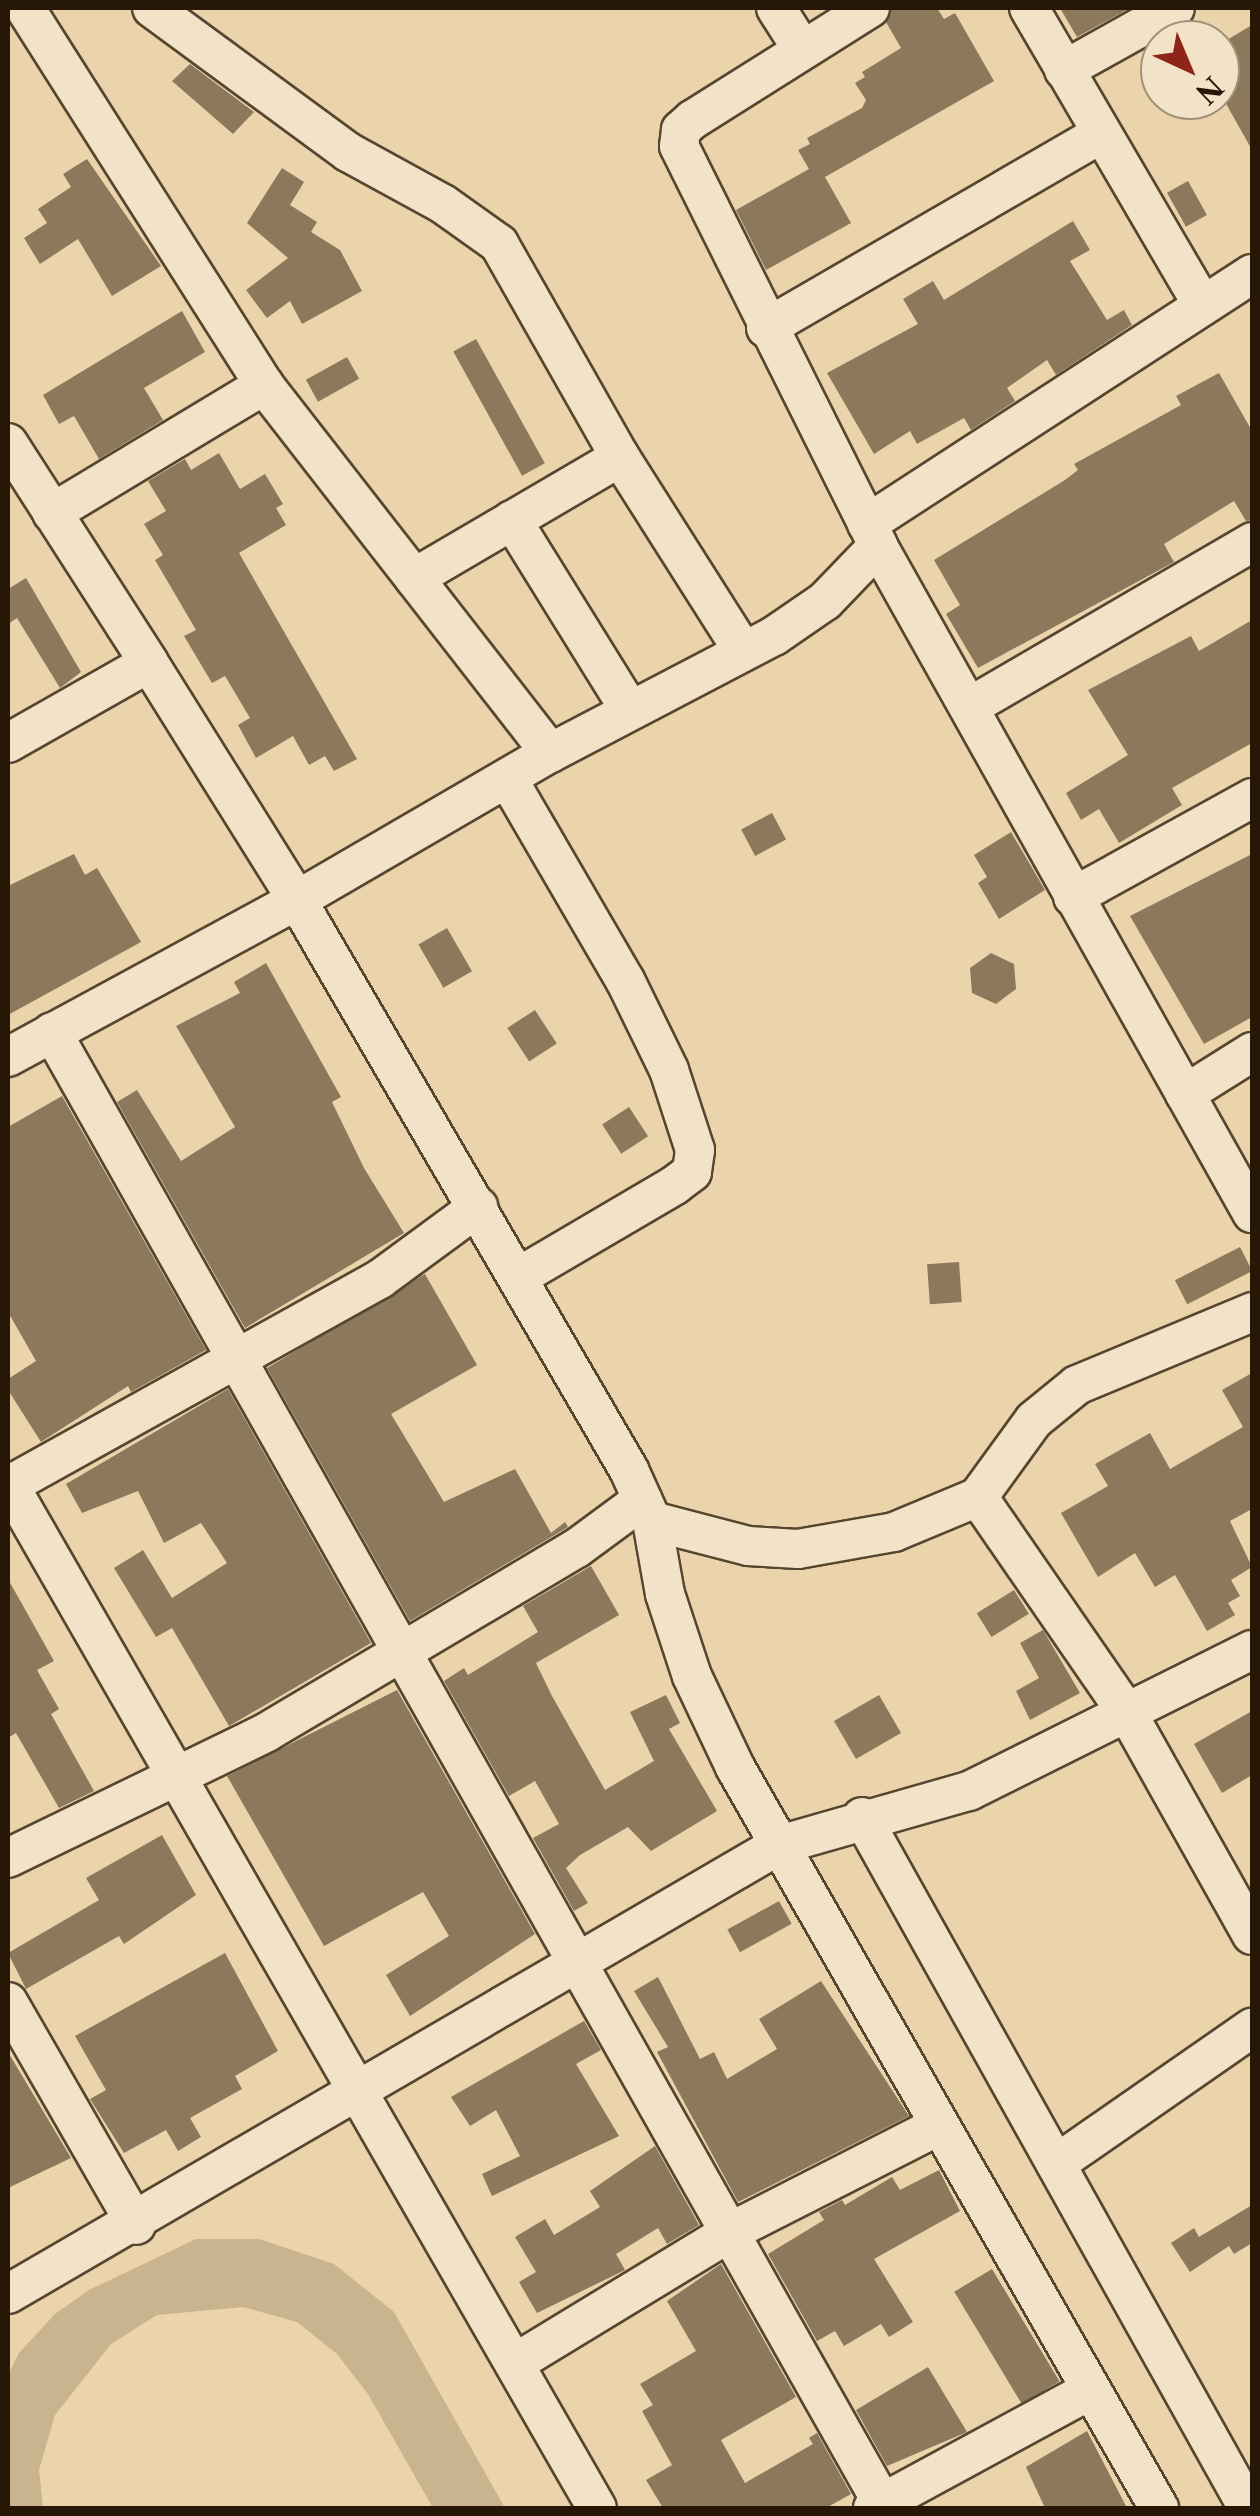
<!DOCTYPE html>
<html>
<head>
<meta charset="utf-8">
<style>
  body { margin:0 }
  #map { position:relative; width:1260px; height:2516px; overflow:hidden; background:#ebd3ab; font-family:"Libre Caslon Text",serif }
  div>[style] { position:absolute }
  [style*='--x'] { left:calc(var(--x)*1px); top:calc(var(--y)*1px); width:calc(var(--w)*1px); rotate:calc(var(--a)*1deg) }
  .green>* { inset:0; background:#cab38f }
  .building>* { inset:0; background:#8c795c; transform-origin:0 0 }
  .roads { filter:drop-shadow(2px 0 #57462f) drop-shadow(-2px 0 #57462f) drop-shadow(0 2px #57462f) drop-shadow(0 -2px #57462f) }
  .minor>* { height:38px; margin:-19px; padding:0 19px; transform-origin:19px; border-radius:19px; background:#f2e2c8 }
  span { translate:-50% -50%; white-space:nowrap; text-align:center; line-height:1.15; -webkit-text-stroke:10px #f2e2c8; paint-order:stroke }
  .frame { position:absolute; inset:0; border:10px solid #261706; pointer-events:none }
  .north { position:absolute; left:1140px; top:20px; width:100px; height:100px; box-sizing:border-box; background:#f2e2c8; border:2px solid #a0917a; border-radius:50%; rotate:136deg; font-size:28px; font-weight:700; line-height:40px; text-align:center; color:#261706 }
  .north::after { content:''; display:block; margin:auto; width:35px; height:45px; background:#8f2418; clip-path:polygon(50% 0,100% 100%,50% 72%,0 100%) }
</style>
</head>
<body>
<div id="map">
  <div class="green">
    <i style="clip-path:polygon(196px 2239px,259px 2239px,334px 2264px,394px 2312px,505px 2508px,433px 2508px,368px 2394px,337px 2354px,297px 2322px,243px 2307px,157px 2315px,111px 2344px,55px 2415px,39px 2470px,43px 2508px,8px 2508px,8px 2375px,19px 2353px,55px 2314px,89px 2290px)"></i>
  </div>
  <div class="building">
    <i style="clip-path:polygon(892px 8px,937px 8px,944px 19px,955px 13px,994px 81px,825px 177px,851px 223px,766px 270px,736px 210px,809px 169px,798px 150px,810px 144px,807px 138px,862px 108px,866px 100px,855px 83px,865px 77px,862px 72px,901px 48px,886px 22px)"></i>
    <i style="clip-path:polygon(1060px 8px,1130px 8px,1077px 37px)"></i>
    <i style="clip-path:polygon(1252px 25px,1252px 150px,1220px 93px,1237px 82px,1220px 44px)"></i>
    <i style="clip-path:polygon(190px 64px,254px 112px,233px 134px,172px 81px)"></i>
    <i style="clip-path:polygon(87px 159px,161px 266px,112px 296px,78px 239px,40px 264px,24px 238px,47px 223px,38px 209px,71px 187px,63px 174px)"></i>
    <i style="clip-path:polygon(282px 168px,304px 182px,290px 205px,317px 222px,311px 232px,340px 250px,362px 291px,302px 324px,290px 301px,267px 318px,246px 290px,288px 258px,247px 223px)"></i>
    <i style="left:1188px;top:181px;width:39px;height:24px;rotate:61deg"></i>
    <i style="clip-path:polygon(1073px 221px,1090px 250px,1070px 261px,1107px 320px,1124px 310px,1132px 325px,1056px 375px,1047px 360px,1007px 388px,1015px 401px,971px 430px,964px 418px,917px 444px,910px 431px,874px 454px,827px 373px,918px 324px,903px 299px,933px 281px,944px 300px)"></i>
    <i style="clip-path:polygon(182px 311px,205px 352px,144px 388px,163px 420px,99px 459px,74px 416px,59px 424px,43px 395px)"></i>
    <i style="left:476px;top:339px;width:142px;height:26px;rotate:61deg"></i>
    <i style="left:347px;top:357px;width:25px;height:47px;rotate:61deg"></i>
    <i style="clip-path:polygon(1219px 373px,1252px 431px,1252px 520px,1246px 521px,1234px 501px,1164px 544px,1174px 562px,978px 668px,946px 614px,960px 605px,934px 560px,1065px 480px,1078px 470px,1074px 464px,1181px 405px,1176px 396px)"></i>
    <i style="clip-path:polygon(219px 453px,240px 489px,265px 474px,283px 504px,276px 508px,286px 525px,239px 553px,357px 759px,334px 771px,325px 756px,309px 765px,293px 736px,256px 758px,238px 725px,250px 718px,225px 676px,212px 683px,184px 636px,196px 630px,155px 560px,163px 555px,144px 524px,166px 511px,148px 481px,185px 459px,191px 470px)"></i>
    <i style="clip-path:polygon(26px 578px,81px 672px,60px 688px,17px 618px,8px 624px,8px 589px)"></i>
    <i style="clip-path:polygon(1252px 620px,1252px 743px,1172px 788px,1182px 805px,1119px 843px,1099px 809px,1081px 820px,1066px 793px,1128px 755px,1088px 690px,1191px 636px,1199px 651px)"></i>
    <i style="left:772px;top:813px;width:30px;height:35px;rotate:62deg"></i>
    <i style="clip-path:polygon(1011px 832px,1045px 890px,999px 919px,978px 883px,987px 877px,974px 855px)"></i>
    <i style="clip-path:polygon(74px 854px,85px 875px,97px 868px,141px 942px,8px 1015px,8px 886px)"></i>
    <i style="clip-path:polygon(1252px 854px,1252px 1017px,1204px 1044px,1130px 916px)"></i>
    <i style="left:447px;top:928px;width:50px;height:33px;rotate:60deg"></i>
    <i style="clip-path:polygon(991px 953px,1014px 964px,1016px 989px,996px 1004px,972px 993px,970px 968px)"></i>
    <i style="clip-path:polygon(266px 963px,341px 1097px,332px 1102px,364px 1168px,404px 1233px,245px 1328px,117px 1102px,137px 1090px,181px 1161px,235px 1127px,176px 1026px,240px 993px,234px 982px)"></i>
    <i style="left:535px;top:1010px;width:40px;height:33px;rotate:57deg"></i>
    <i style="clip-path:polygon(62px 1096px,206px 1350px,131px 1392px,128px 1386px,41px 1442px,8px 1390px,8px 1379px,36px 1361px,8px 1312px,8px 1127px)"></i>
    <i style="left:629px;top:1107px;width:35px;height:32px;rotate:57deg"></i>
    <i style="left:1240px;top:1247px;width:27px;height:73px;rotate:63deg"></i>
    <i style="left:959px;top:1262px;width:40px;height:32px;rotate:86deg"></i>
    <i style="clip-path:polygon(425px 1274px,477px 1365px,391px 1414px,444px 1502px,515px 1469px,551px 1533px,565px 1522px,568px 1527px,410px 1621px,267px 1368px)"></i>
    <i style="clip-path:polygon(1252px 1373px,1252px 1509px,1230px 1521px,1252px 1567px,1231px 1580px,1240px 1596px,1228px 1603px,1235px 1615px,1207px 1631px,1175px 1575px,1155px 1587px,1135px 1553px,1098px 1577px,1061px 1513px,1108px 1486px,1095px 1464px,1150px 1433px,1170px 1469px,1243px 1427px,1222px 1390px)"></i>
    <i style="clip-path:polygon(228px 1389px,371px 1643px,229px 1726px,172px 1628px,156px 1637px,114px 1568px,143px 1550px,172px 1598px,227px 1563px,201px 1523px,164px 1543px,138px 1491px,82px 1513px,66px 1484px)"></i>
    <i style="clip-path:polygon(591px 1566px,619px 1615px,536px 1663px,552px 1696px,605px 1790px,654px 1761px,630px 1712px,666px 1695px,680px 1723px,669px 1729px,717px 1811px,651px 1851px,628px 1827px,580px 1855px,566px 1868px,588px 1903px,574px 1911px,533px 1838px,559px 1824px,535px 1781px,509px 1796px,444px 1681px,464px 1668px,468px 1675px,538px 1632px,523px 1606px)"></i>
    <i style="clip-path:polygon(8px 1579px,54px 1661px,37px 1670px,59px 1709px,51px 1714px,94px 1791px,59px 1808px,16px 1733px,8px 1738px)"></i>
    <i style="left:1014px;top:1590px;width:28px;height:44px;rotate:58deg"></i>
    <i style="clip-path:polygon(1043px 1630px,1080px 1693px,1030px 1720px,1016px 1691px,1039px 1678px,1020px 1643px)"></i>
    <i style="clip-path:polygon(397px 1690px,535px 1934px,410px 2016px,386px 1975px,449px 1936px,423px 1892px,324px 1946px,227px 1776px)"></i>
    <i style="left:879px;top:1695px;width:44px;height:52px;rotate:60deg"></i>
    <i style="clip-path:polygon(1252px 1711px,1252px 1775px,1222px 1793px,1194px 1744px)"></i>
    <i style="clip-path:polygon(162px 1835px,196px 1895px,124px 1944px,119px 1936px,26px 1989px,8px 1953px,99px 1900px,86px 1878px)"></i>
    <i style="left:779px;top:1901px;width:26px;height:59px;rotate:61deg"></i>
    <i style="clip-path:polygon(225px 1953px,278px 2051px,235px 2076px,242px 2089px,190px 2118px,201px 2137px,178px 2151px,166px 2130px,124px 2153px,90px 2099px,106px 2090px,75px 2036px)"></i>
    <i style="clip-path:polygon(658px 1977px,700px 2059px,714px 2052px,727px 2079px,777px 2049px,759px 2019px,821px 1981px,909px 2116px,738px 2202px,657px 2052px,668px 2047px,634px 1991px)"></i>
    <i style="clip-path:polygon(584px 2021px,601px 2050px,576px 2064px,619px 2136px,492px 2196px,482px 2174px,520px 2156px,496px 2110px,470px 2126px,451px 2097px)"></i>
    <i style="clip-path:polygon(8px 2052px,71px 2158px,8px 2188px)"></i>
    <i style="clip-path:polygon(655px 2146px,699px 2225px,667px 2244px,658px 2228px,616px 2254px,625px 2270px,537px 2313px,519px 2282px,536px 2272px,515px 2237px,545px 2219px,554px 2235px,600px 2207px,590px 2191px)"></i>
    <i style="clip-path:polygon(939px 2170px,960px 2211px,874px 2259px,913px 2322px,889px 2337px,881px 2324px,844px 2346px,835px 2331px,817px 2341px,768px 2254px,824px 2220px,819px 2212px,842px 2200px,845px 2205px,892px 2177px,900px 2190px)"></i>
    <i style="clip-path:polygon(1252px 2205px,1252px 2243px,1234px 2254px,1229px 2246px,1190px 2272px,1171px 2243px,1194px 2228px,1199px 2237px)"></i>
    <i style="clip-path:polygon(721px 2264px,796px 2397px,721px 2440px,745px 2483px,813px 2444px,809px 2438px,817px 2433px,851px 2494px,826px 2508px,663px 2508px,646px 2480px,672px 2465px,642px 2411px,653px 2405px,640px 2384px,696px 2351px,667px 2301px)"></i>
    <i style="left:992px;top:2269px;width:131px;height:44px;rotate:59deg"></i>
    <i style="clip-path:polygon(928px 2367px,967px 2432px,887px 2466px,856px 2410px)"></i>
    <i style="clip-path:polygon(1087px 2431px,1127px 2508px,1045px 2508px,1026px 2467px)"></i>
  </div>
  <div class="roads">
    <div class="minor">
      <i style="--x:25;--y:8;--w:446;--a:57.6"></i>
      <i style="--x:264;--y:385;--w:466;--a:52.1"></i>
      <i style="--x:152;--y:8;--w:243;--a:36.3"></i>
      <i style="--x:348;--y:152;--w:108;--a:28.7"></i>
      <i style="--x:443;--y:204;--w:69;--a:35.5"></i>
      <i style="--x:499;--y:244;--w:245;--a:60.4"></i>
      <i style="--x:620;--y:457;--w:230;--a:57.6"></i>
      <i style="--x:776;--y:8;--w:49;--a:57.6"></i>
      <i style="--x:870;--y:8;--w:210;--a:147.8"></i>
      <i style="--x:692;--y:120;--w:15;--a:138"></i>
      <i style="--x:681;--y:130;--w:16;--a:97"></i>
      <i style="--x:679;--y:146;--w:447;--a:63.5"></i>
      <i style="--x:878;--y:546;--w:765;--a:60.72"></i>
      <i style="--x:1029;--y:8;--w:343;--a:59.7"></i>
      <i style="--x:1064;--y:70;--w:127;--a:-29.2"></i>
      <i style="--x:766;--y:328;--w:387;--a:-30.1"></i>
      <i style="--x:8;--y:443;--w:261;--a:57.3"></i>
      <i style="--x:52;--y:513;--w:248;--a:-31.1"></i>
      <i style="--x:512;--y:520;--w:224;--a:58.2"></i>
      <i style="--x:867;--y:524;--w:459;--a:-33"></i>
      <i style="--x:414;--y:578;--w:239;--a:-30.4"></i>
      <i style="--x:969;--y:707;--w:328;--a:-30.2"></i>
      <i style="--x:8;--y:743;--w:162;--a:-29.6"></i>
      <i style="--x:149;--y:663;--w:279;--a:58"></i>
      <i style="--x:297;--y:900;--w:293;--a:-30.2"></i>
      <i style="--x:550;--y:753;--w:253;--a:-27.6"></i>
      <i style="--x:774;--y:636;--w:62;--a:-34.5"></i>
      <i style="--x:825;--y:601;--w:76;--a:-46.1"></i>
      <i style="--x:509;--y:781;--w:230;--a:59.8"></i>
      <i style="--x:625;--y:980;--w:100;--a:63.9"></i>
      <i style="--x:669;--y:1070;--w:84;--a:72"></i>
      <i style="--x:695;--y:1150;--w:22;--a:98"></i>
      <i style="--x:692;--y:1172;--w:21;--a:143"></i>
      <i style="--x:675;--y:1185;--w:182;--a:149.6"></i>
      <i style="--x:1073;--y:897;--w:205;--a:-28.9"></i>
      <i style="--x:52;--y:1032;--w:1695;--a:60.56"></i>
      <i style="--x:8;--y:1057;--w:329;--a:-28.5"></i>
      <i style="--x:297;--y:900;--w:660;--a:59.78"></i>
      <i style="--x:629;--y:1470;--w:56;--a:65.7"></i>
      <i style="--x:652;--y:1521;--w:74;--a:79.9"></i>
      <i style="--x:665;--y:1594;--w:86;--a:71.8"></i>
      <i style="--x:692;--y:1676;--w:101;--a:64.7"></i>
      <i style="--x:735;--y:1767;--w:854;--a:60.22"></i>
      <i style="--x:1185;--y:1094;--w:79;--a:-32.1"></i>
      <i style="--x:8;--y:1483;--w:1182;--a:60.12"></i>
      <i style="--x:8;--y:1486;--w:426;--a:-29.1"></i>
      <i style="--x:380;--y:1279;--w:122;--a:-36.3"></i>
      <i style="--x:978;--y:1497;--w:266;--a:55.4"></i>
      <i style="--x:1129;--y:1716;--w:251;--a:60.7"></i>
      <i style="--x:652;--y:1521;--w:99;--a:14.6"></i>
      <i style="--x:748;--y:1546;--w:50;--a:3.4"></i>
      <i style="--x:798;--y:1549;--w:97;--a:-10"></i>
      <i style="--x:894;--y:1532;--w:91;--a:-22.6"></i>
      <i style="--x:978;--y:1497;--w:95;--a:-54"></i>
      <i style="--x:1034;--y:1420;--w:55;--a:-39.1"></i>
      <i style="--x:1077;--y:1385;--w:190;--a:-22.6"></i>
      <i style="--x:862;--y:1817;--w:792;--a:60.81"></i>
      <i style="--x:8;--y:1858;--w:288;--a:-25.9"></i>
      <i style="--x:267;--y:1732;--w:360;--a:-30.7"></i>
      <i style="--x:577;--y:1548;--w:81;--a:-36.4"></i>
      <i style="--x:8;--y:2002;--w:257;--a:60.1"></i>
      <i style="--x:1056;--y:2164;--w:239;--a:-34.8"></i>
      <i style="--x:8;--y:2294;--w:892;--a:-30.21"></i>
      <i style="--x:779;--y:1845;--w:198;--a:-15.9"></i>
      <i style="--x:969;--y:1791;--w:316;--a:-26.5"></i>
      <i style="--x:515;--y:2363;--w:254;--a:-31.3"></i>
      <i style="--x:732;--y:2231;--w:231;--a:-27"></i>
      <i style="--x:873;--y:2508;--w:247;--a:-28.5"></i>
    </div>
  </div>
  <div class="frame"></div>
  <div class="north">N</div>
</div>
</body>
</html>
